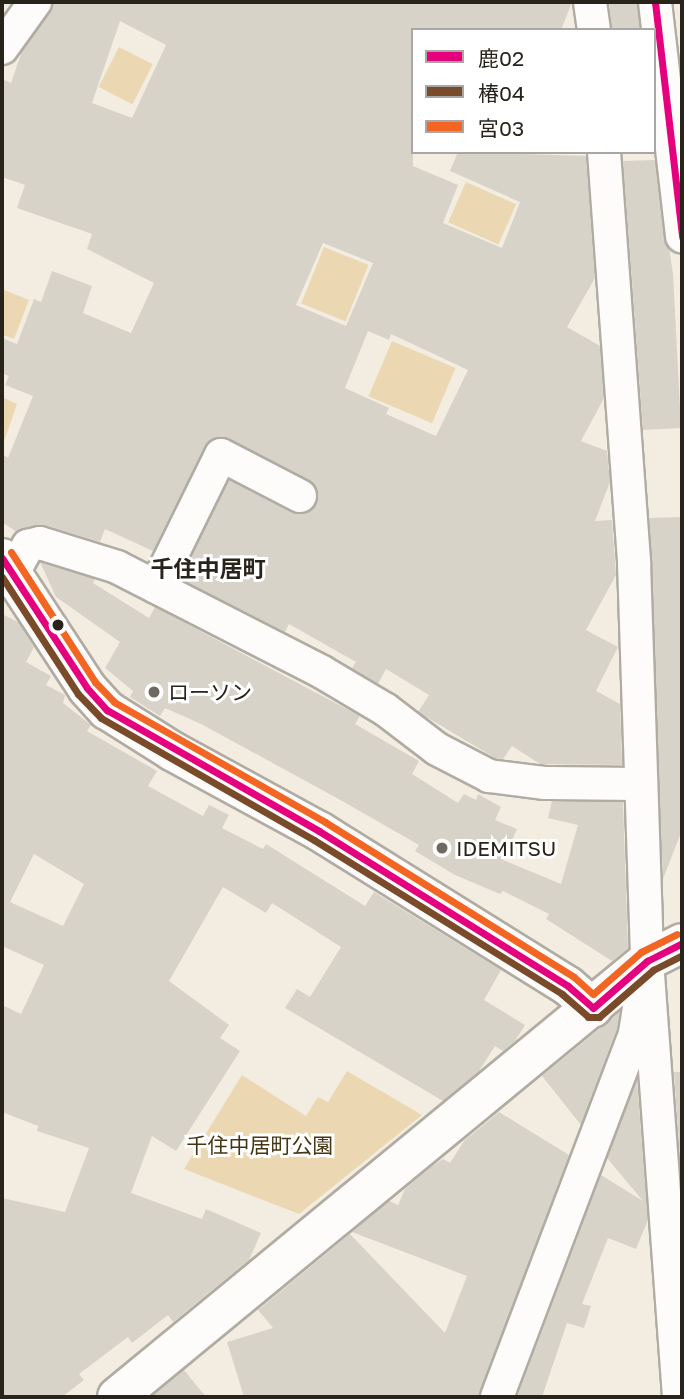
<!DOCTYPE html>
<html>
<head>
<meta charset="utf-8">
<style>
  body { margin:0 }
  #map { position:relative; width:684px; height:1399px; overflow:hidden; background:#f3ede1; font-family:"Golos Text","Noto Sans JP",sans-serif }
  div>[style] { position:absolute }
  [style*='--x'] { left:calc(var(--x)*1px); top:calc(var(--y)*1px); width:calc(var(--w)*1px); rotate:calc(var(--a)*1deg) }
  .green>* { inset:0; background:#ebd8b3; transform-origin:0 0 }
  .building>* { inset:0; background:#d8d3c9 }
  .roads { filter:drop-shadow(2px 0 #b1aca3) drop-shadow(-2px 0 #b1aca3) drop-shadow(0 2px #b1aca3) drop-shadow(0 -2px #b1aca3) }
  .street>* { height:32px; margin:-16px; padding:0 16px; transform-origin:16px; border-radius:16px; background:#fdfcfa }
  .secondary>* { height:38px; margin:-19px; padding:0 19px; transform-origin:19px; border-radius:19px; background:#fdfcfa }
  .bus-1>* { height:7px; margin:-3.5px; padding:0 3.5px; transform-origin:3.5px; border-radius:3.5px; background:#e5007d }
  .bus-2>* { height:7px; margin:-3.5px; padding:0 3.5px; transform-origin:3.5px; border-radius:3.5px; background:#7a4b2a }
  .bus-3>* { height:7px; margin:-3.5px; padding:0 3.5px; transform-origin:3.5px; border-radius:3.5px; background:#f26522 }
  .dots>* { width:19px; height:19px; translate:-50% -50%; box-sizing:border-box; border:4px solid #fff; border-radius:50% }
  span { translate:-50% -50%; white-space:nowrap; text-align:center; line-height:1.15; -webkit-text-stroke:6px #fff; paint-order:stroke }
  .poi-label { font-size:21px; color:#28241c }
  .left { translate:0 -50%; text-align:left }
  .park-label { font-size:21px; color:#453513 }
  .neighbourhood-label { font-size:23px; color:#28241c; font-weight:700 }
  .frame { position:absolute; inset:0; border:4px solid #28241c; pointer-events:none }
  .legend { position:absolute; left:411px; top:28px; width:245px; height:126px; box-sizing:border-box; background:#fff; border:2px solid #a9a7a4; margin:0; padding:9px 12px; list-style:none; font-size:21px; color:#28241c }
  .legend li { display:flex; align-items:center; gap:14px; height:35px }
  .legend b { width:35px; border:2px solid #a9a7a4 }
</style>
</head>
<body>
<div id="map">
  <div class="green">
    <i style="left:119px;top:47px;width:38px;height:45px;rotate:27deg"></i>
    <i style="left:466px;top:182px;width:55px;height:44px;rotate:24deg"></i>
    <i style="left:324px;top:247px;width:48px;height:61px;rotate:22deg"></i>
    <i style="clip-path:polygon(2px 289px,29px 300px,14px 339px,3px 335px,2px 328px)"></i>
    <i style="left:392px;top:341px;width:69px;height:60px;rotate:23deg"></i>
    <i style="clip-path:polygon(2px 397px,17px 404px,2px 447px)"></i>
    <i style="clip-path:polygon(347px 1071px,422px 1115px,299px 1214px,184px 1169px,242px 1075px,306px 1116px,318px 1097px,328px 1102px)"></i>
  </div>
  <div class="building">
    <i style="clip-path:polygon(evenodd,53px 2px,572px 2px,561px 30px,413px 30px,413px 166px,458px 185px,443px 223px,502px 248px,520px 202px,450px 171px,458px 152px,586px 156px,595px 278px,567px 327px,600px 346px,604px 398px,581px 441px,607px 451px,610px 482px,595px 521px,612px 520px,616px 575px,586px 630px,618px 647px,596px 691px,620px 704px,622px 765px,540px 764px,512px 746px,503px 759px,495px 758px,418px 712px,429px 695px,386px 669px,378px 684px,352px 668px,356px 662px,289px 624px,285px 632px,180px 579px,229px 480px,292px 513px,309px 512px,317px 504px,318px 494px,309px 480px,229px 439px,219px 437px,205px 446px,153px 551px,105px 529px,100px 542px,45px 525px,17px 532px,2px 522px,2px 454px,8px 458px,33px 396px,5px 385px,9px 376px,2px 373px,2px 338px,17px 344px,34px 299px,41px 302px,52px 271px,92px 286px,83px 313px,131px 333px,154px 283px,87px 249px,92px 234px,17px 208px,25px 185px,2px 177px,2px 79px,11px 83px,22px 51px,53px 2px,120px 21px,166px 45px,132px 118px,92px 103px,120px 21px,53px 2px,323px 243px,373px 263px,346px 326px,296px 305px,323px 243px,53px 2px,368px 331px,389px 340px,391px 334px,468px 370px,436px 436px,386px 414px,389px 408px,345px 388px,368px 331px)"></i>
    <i style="clip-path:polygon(609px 2px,637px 2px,640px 30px,612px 30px)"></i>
    <i style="clip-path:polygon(655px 160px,673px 273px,681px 428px,643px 430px,623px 161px)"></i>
    <i style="clip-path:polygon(682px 517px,682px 830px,663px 879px,649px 518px)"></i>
    <i style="clip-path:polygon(40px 562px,95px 579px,93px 583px,149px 618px,155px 607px,360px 716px,355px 724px,419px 761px,412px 774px,458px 803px,464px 794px,476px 800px,478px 794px,501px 807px,495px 820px,517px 829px,503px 860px,561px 884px,578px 825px,548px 818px,552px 801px,623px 802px,628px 948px,612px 961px,546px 919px,549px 914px,503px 891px,500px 894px,455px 875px,415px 851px,419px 845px,335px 797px,201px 724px,165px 708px,160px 716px,130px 697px,133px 691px,105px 668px,120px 642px,56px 597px)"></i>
    <i style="clip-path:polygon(evenodd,2px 614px,18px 622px,34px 647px,26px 662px,51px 676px,46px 685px,65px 695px,63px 703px,91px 725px,87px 731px,157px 771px,148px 786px,203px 816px,209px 805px,229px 815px,222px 828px,263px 849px,266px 844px,365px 906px,374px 892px,501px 970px,484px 1000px,525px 1025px,515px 1041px,503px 1051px,495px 1046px,479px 1071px,443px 1101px,285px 1008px,297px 989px,310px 997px,341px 947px,272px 903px,266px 913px,223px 887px,169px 981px,229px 1025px,220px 1038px,240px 1051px,176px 1151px,152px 1136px,131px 1193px,202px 1219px,206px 1209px,261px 1233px,249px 1260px,173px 1322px,168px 1315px,132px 1343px,128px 1337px,79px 1374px,84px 1380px,62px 1397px,2px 1397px,2px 1198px,65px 1212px,89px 1148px,37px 1131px,38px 1126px,2px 1112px,2px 1005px,21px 1014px,44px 965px,2px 946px,2px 614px,34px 854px,84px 884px,63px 926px,10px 902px,34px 854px)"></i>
    <i style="clip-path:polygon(620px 1012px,617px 1028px,581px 1125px,542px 1076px)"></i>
    <i style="clip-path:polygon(674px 1072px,682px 1072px,682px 1174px,681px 1174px)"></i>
    <i style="clip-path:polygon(637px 1079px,648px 1220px,636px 1249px,608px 1238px,582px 1304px,591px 1306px,584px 1328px,567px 1323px,542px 1397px,517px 1397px,601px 1175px,643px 1201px,607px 1158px)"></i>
    <i style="clip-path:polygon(499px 1112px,569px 1155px,479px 1397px,244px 1397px,227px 1342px,273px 1328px,258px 1310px,350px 1234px,445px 1333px,467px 1276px,352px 1232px,389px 1201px,398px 1205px,405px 1189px,432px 1166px,443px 1159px,450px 1163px,464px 1141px)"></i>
    <i style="clip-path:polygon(184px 1370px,206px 1397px,151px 1397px)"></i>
  </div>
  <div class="roads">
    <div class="street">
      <i style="--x:590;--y:2;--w:28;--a:82"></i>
      <i style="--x:655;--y:2;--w:236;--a:83.4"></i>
      <i style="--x:2;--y:48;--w:57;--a:-54.3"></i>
      <i style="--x:604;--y:152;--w:412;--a:85.8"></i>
      <i style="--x:634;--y:563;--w:398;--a:88.1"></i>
      <i style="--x:647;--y:961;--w:437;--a:85.8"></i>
      <i style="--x:14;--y:571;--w:29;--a:-61"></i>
      <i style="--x:28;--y:546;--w:12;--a:-14"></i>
      <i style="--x:40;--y:543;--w:81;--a:17.3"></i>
      <i style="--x:117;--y:567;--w:230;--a:27.1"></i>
      <i style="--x:322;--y:672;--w:74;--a:30.7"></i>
      <i style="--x:386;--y:710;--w:64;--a:37.4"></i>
      <i style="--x:437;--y:749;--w:59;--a:27.4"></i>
      <i style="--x:489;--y:776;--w:55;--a:7.3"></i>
      <i style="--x:544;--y:783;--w:96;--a:0.6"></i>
      <i style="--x:156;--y:587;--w:147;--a:-63.8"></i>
      <i style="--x:221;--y:455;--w:89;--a:27.4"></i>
      <i style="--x:497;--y:1397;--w:389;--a:-69.2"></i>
      <i style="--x:635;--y:1033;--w:32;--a:-81"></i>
    </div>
    <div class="secondary">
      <i style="--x:2;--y:558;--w:155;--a:56.8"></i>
      <i style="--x:87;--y:688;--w:30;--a:48"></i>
      <i style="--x:107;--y:710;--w:77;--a:32.2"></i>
      <i style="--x:172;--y:751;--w:167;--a:28.6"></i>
      <i style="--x:319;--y:831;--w:293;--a:31.9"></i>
      <i style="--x:568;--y:986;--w:33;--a:41"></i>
      <i style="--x:117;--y:1397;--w:686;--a:-39.44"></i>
      <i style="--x:647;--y:961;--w:39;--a:-27"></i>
    </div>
  </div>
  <div class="bus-1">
    <i style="--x:655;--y:2;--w:236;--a:83.4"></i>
    <i style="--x:2;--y:558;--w:155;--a:56.8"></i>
    <i style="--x:87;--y:688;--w:30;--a:48"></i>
    <i style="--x:107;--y:710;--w:244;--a:29.7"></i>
    <i style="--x:319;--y:831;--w:293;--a:31.9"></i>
    <i style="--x:568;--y:986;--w:33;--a:41"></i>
    <i style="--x:593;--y:1008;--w:72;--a:-41"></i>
    <i style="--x:647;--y:961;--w:39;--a:-27"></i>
  </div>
  <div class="bus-2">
    <i style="--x:2;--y:577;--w:140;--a:57"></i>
    <i style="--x:78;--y:694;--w:33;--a:46"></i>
    <i style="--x:101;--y:718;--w:245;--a:29.8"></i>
    <i style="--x:314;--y:840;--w:292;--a:31.8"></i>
    <i style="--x:562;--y:994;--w:35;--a:41"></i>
    <i style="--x:588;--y:1017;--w:11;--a:0"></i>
    <i style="--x:599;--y:1017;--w:72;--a:-41"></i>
    <i style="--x:653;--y:970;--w:33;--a:-27"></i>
  </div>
  <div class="bus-3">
    <i style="--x:11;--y:552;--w:155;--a:57.1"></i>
    <i style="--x:95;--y:682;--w:28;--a:46"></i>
    <i style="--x:114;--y:702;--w:243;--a:29.6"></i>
    <i style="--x:325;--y:822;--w:293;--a:31.9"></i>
    <i style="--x:574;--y:977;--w:25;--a:42"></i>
    <i style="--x:593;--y:994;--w:64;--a:-41.2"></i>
    <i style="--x:641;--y:952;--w:40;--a:-26.6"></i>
  </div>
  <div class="dots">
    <i style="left:58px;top:625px;background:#28241c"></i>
    <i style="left:154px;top:692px;background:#6f6a61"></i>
    <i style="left:442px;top:848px;background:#6f6a61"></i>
  </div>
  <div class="poi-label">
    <span class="left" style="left:168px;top:692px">ローソン</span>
    <span class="left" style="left:456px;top:848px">IDEMITSU</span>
  </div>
  <div class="park-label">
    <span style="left:260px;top:1145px">千住中居町公園</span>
  </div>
  <div class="neighbourhood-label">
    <span style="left:208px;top:568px">千住中居町</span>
  </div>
  <div class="frame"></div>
  <ul class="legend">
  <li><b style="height:9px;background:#e5007d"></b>鹿02</li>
  <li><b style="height:9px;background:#7a4b2a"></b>椿04</li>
  <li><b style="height:9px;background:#f26522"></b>宮03</li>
  </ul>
</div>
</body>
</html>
